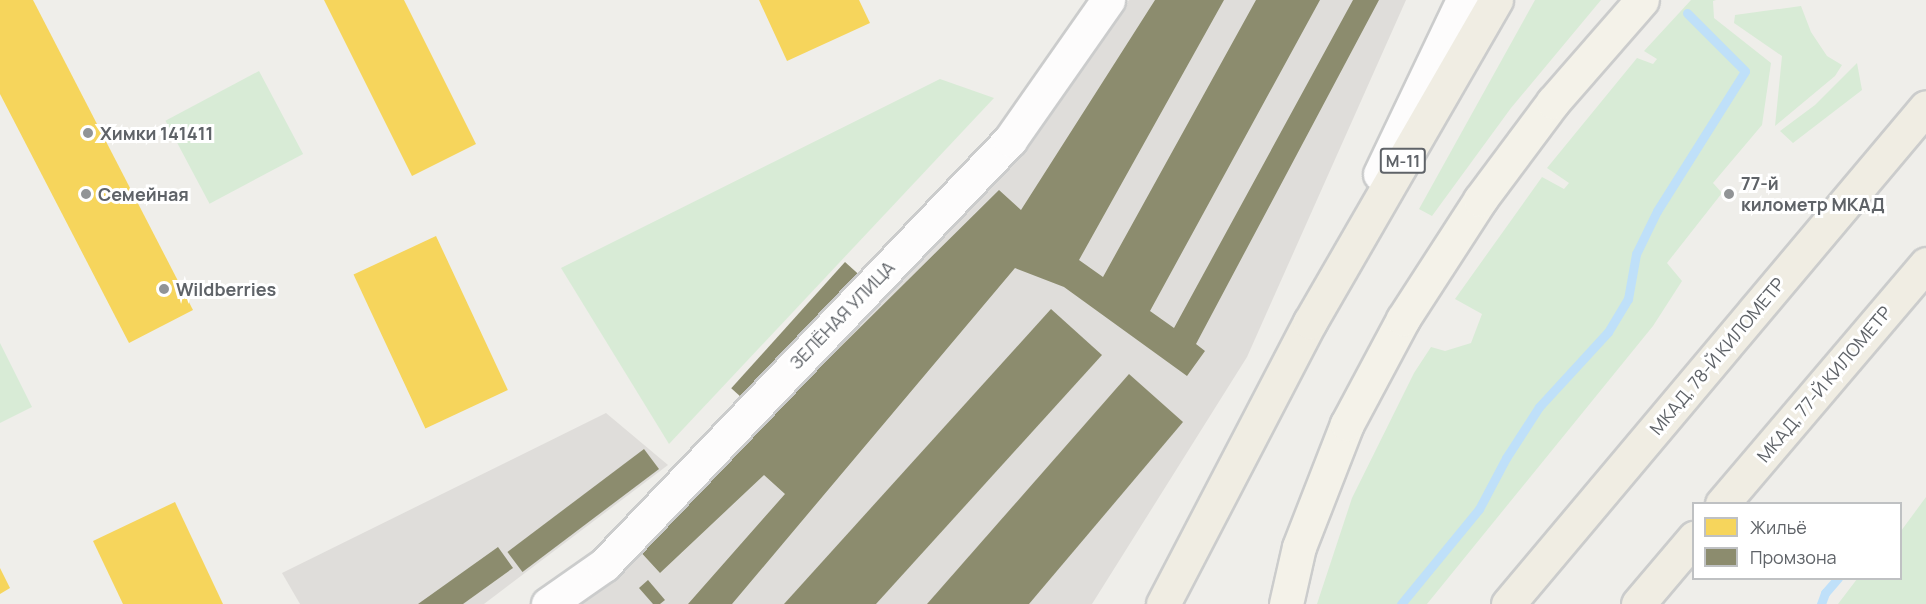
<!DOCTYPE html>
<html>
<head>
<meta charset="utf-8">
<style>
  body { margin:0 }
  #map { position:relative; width:1926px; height:604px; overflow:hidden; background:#efeeea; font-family:Manrope,sans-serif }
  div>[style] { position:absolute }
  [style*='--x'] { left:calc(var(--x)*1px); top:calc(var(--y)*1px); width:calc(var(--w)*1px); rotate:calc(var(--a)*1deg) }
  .industrial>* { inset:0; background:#dfddda }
  .green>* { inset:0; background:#d8ebd6; transform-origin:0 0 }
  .homes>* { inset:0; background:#f6d55c; transform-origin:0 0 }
  .industry>* { inset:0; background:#8c8c6e; transform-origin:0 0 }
  .stream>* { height:9px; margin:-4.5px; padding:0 4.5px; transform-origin:4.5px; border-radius:4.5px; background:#bfe0f9 }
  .roads { filter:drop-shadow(2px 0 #cbcccc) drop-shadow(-2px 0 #cbcccc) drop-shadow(0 2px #cbcccc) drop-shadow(0 -2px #cbcccc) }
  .minor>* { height:33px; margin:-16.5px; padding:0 16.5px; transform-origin:16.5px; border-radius:16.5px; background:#fdfcfc }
  .major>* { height:33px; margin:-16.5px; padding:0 16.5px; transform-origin:16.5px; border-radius:16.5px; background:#f4f2e9 }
  .highway>* { height:33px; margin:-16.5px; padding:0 16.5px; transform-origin:16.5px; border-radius:16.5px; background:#f0ede3 }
  .dots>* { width:16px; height:16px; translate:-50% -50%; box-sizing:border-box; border:3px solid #fff; border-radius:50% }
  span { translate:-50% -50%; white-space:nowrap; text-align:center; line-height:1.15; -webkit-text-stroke:6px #fff; paint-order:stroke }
  .shield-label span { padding:2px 4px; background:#fff; border:2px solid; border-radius:4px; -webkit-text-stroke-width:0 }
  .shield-label { font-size:16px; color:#5f6368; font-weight:700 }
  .poi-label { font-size:18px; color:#5f6368; font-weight:700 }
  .left { translate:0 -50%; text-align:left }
  .street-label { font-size:18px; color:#5f6368 }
  .legend { position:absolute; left:1692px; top:502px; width:210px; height:78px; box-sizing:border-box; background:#fff; border:2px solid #bfc1c3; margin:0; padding:8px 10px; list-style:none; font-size:18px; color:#5f6368 }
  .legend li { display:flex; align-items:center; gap:12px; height:30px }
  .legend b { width:30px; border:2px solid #bfc1c3 }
</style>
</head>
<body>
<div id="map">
  <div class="industrial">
    <i style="clip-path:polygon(1129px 0,1406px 0,1247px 357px,1092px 604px,564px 604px,628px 551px,1017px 160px)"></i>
    <i style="clip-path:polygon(606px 413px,668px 465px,484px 604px,300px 604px,282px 573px)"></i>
  </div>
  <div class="green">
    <i style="clip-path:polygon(1535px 0,1601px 0,1511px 108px,1432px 216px,1419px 209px)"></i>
    <i style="clip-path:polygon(1691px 0,1716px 0,1713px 1px,1714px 18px,1771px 63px,1762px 125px,1713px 183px,1722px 193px,1667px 263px,1682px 281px,1653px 326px,1427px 604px,1317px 604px,1352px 498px,1414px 373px,1431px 347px,1445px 351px,1471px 343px,1482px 314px,1455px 299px,1542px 177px,1564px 189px,1569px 183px,1547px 168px,1637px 58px,1653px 64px,1657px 59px,1644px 51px)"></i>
    <i style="clip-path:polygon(1801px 6px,1811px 32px,1827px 56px,1842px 65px,1835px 76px,1775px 126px,1782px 56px,1734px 23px,1735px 15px)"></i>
    <i style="clip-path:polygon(1857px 63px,1862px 90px,1793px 143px,1780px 131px,1815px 105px)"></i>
    <i style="left:259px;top:71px;width:94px;height:106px;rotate:62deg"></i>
    <i style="clip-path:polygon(940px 79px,994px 98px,669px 444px,561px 268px)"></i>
    <i style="clip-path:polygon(0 343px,32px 407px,0 423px)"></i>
    <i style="clip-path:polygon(1926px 497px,1926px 604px,1838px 604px,1857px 579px,1900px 578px,1901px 531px)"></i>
  </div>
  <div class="homes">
    <i style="clip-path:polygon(0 0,33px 0,193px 310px,129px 343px,0 94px)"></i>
    <i style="clip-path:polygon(324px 0,404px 0,476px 144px,412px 176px)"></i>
    <i style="clip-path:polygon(759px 0,859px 0,870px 23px,787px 61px)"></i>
    <i style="left:436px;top:236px;width:170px;height:91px;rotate:65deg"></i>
    <i style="clip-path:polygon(175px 502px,223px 604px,123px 604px,93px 541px)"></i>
    <i style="clip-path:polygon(0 568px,10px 588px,0 594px)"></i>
  </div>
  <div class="industry">
    <i style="clip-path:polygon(1155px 0,1224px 0,1079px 260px,1103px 277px,1256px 0,1320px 0,1150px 311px,1174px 328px,1353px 0,1379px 0,1196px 344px,1205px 351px,1187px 376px,1064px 287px,1015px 268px,732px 604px,688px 604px,785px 494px,764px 475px,660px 573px,637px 548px,999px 190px,1021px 210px)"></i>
    <i style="left:845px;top:262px;width:25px;height:170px;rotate:42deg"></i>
    <i style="clip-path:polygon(1051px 309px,1102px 355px,876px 604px,784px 604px)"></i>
    <i style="clip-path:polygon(1129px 374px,1183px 422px,1029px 604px,927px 604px)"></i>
    <i style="left:644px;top:449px;width:25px;height:171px;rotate:53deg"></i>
    <i style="clip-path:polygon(498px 547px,513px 568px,463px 604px,418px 604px)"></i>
    <i style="clip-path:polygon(648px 580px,665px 600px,660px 604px,653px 604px,639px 588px)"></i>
  </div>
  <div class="stream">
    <i style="--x:1401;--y:604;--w:123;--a:-50.6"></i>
    <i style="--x:1479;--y:509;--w:58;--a:-62.1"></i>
    <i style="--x:1506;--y:458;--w:61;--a:-57.1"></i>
    <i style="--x:1539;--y:407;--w:102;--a:-47.4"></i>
    <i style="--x:1608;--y:332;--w:39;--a:-59"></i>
    <i style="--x:1628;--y:299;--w:46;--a:-79.9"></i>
    <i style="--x:1636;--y:254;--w:48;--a:-64"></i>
    <i style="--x:1657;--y:211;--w:165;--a:-57.8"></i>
    <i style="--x:1745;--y:71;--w:82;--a:-135"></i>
    <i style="--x:1821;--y:604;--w:12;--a:-70"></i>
    <i style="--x:1825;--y:593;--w:20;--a:-49"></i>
  </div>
  <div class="roads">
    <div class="minor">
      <i style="--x:1380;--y:174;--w:193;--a:-64.5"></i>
      <i style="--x:548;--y:604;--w:68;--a:-34.9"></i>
      <i style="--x:604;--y:565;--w:588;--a:-46.31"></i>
      <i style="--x:1010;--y:140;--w:171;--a:-55"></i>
    </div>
    <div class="major">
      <i style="--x:1286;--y:604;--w:58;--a:-77.2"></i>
      <i style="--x:1299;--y:547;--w:132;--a:-68.7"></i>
      <i style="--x:1347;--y:424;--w:119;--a:-61.9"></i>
      <i style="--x:1403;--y:319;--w:142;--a:-57.1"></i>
      <i style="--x:1480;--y:200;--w:122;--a:-53.3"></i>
      <i style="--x:1553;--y:102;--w:135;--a:-48.9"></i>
    </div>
    <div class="highway">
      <i style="--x:1722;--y:504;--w:315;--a:-49.6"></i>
      <i style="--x:1163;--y:604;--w:318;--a:-62.5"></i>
      <i style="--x:1310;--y:322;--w:372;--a:-60"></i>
      <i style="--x:1508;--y:604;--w:649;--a:-49.93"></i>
      <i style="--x:1638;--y:604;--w:87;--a:-49.7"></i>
    </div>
  </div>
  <div class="dots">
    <i style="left:88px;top:133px;background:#919496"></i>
    <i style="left:86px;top:194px;background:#919496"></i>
    <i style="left:1729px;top:194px;background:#919496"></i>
    <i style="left:164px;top:289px;background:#919496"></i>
  </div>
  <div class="shield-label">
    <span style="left:1403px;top:161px">М-11</span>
  </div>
  <div class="poi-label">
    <span class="left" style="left:100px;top:133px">Химки 141411</span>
    <span class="left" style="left:1741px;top:194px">77-й<br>километр МКАД</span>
    <span class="left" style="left:98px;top:194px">Семейная</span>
    <span class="left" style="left:176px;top:289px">Wildberries</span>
  </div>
  <div class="street-label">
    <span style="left:842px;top:315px;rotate:-46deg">ЗЕЛЁНАЯ УЛИЦА</span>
    <span style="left:1717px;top:356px;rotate:-50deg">МКАД, 78-Й КИЛОМЕТР</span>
    <span style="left:1824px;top:384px;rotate:-50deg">МКАД, 77-Й КИЛОМЕТР</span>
  </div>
  <ul class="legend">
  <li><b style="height:16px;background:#f6d55c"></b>Жильё</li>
  <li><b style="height:16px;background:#8c8c6e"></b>Промзона</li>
  </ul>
</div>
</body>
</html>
